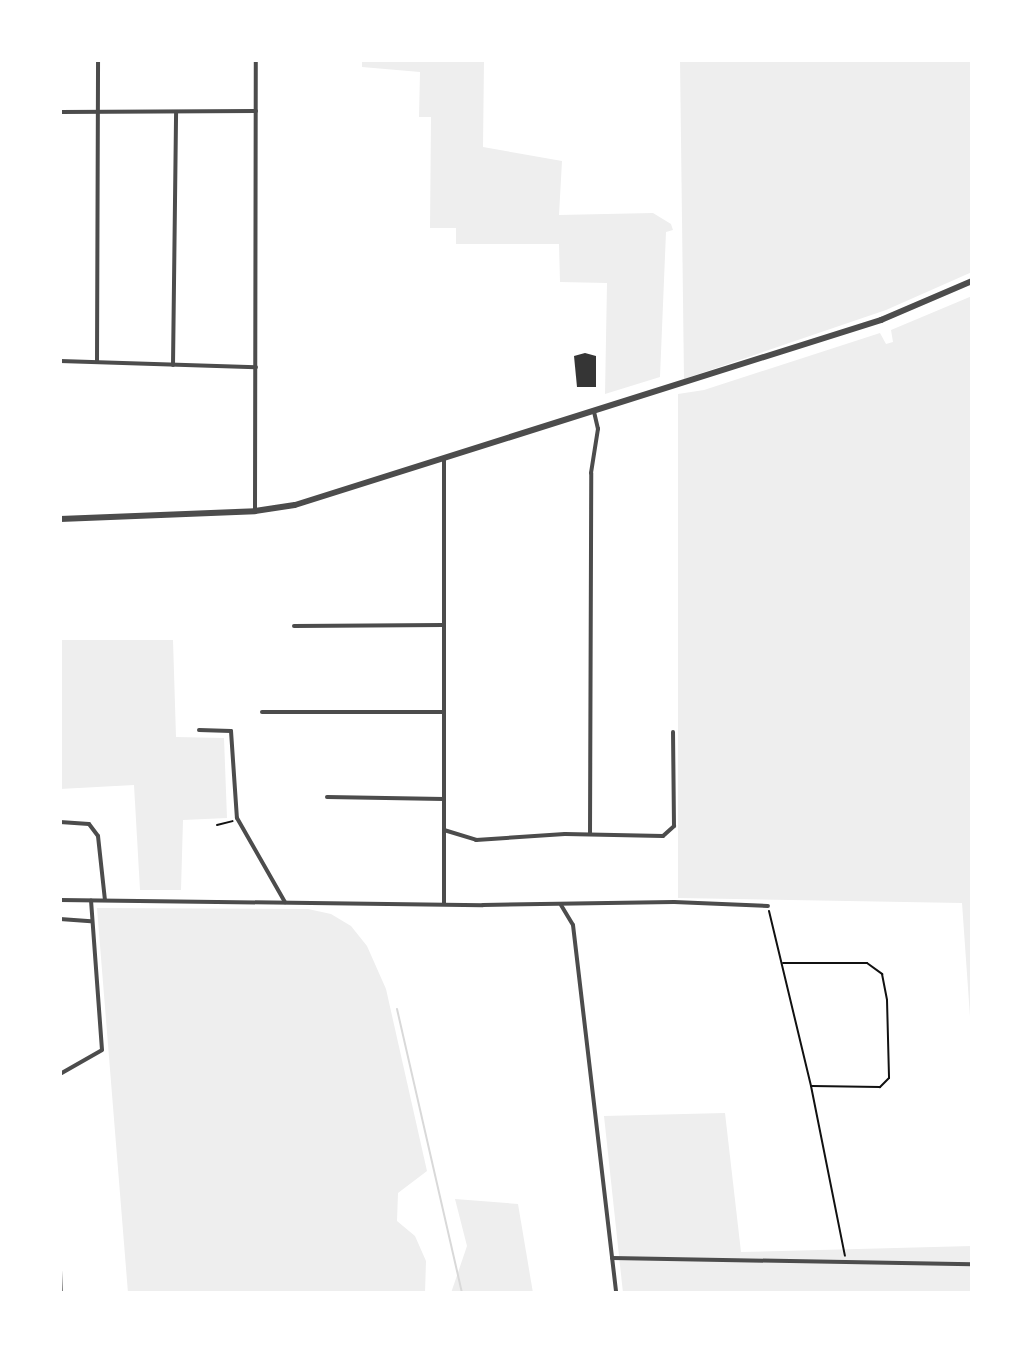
<!DOCTYPE html>
<html>
<head>
<meta charset="utf-8">
<style>
  body { margin:0 }
  #map { position:relative; width:1032px; height:1353px; overflow:hidden; background:#fff; font-family:"Roboto Condensed",sans-serif }
  div>[style] { position:absolute }
  [style*='--x'] { left:calc(var(--x)*1px); top:calc(var(--y)*1px); width:calc(var(--w)*1px); rotate:calc(var(--a)*1deg) }
  .green>* { inset:0; background:#eee }
  .stream>* { height:2px; margin:-1px; padding:0 1px; transform-origin:1px; border-radius:1px; background:#d9d9d9 }
  .building>* { inset:0; background:#353535 }
  .path>* { height:2px; margin:-1px; padding:0 1px; transform-origin:1px; border-radius:1px; background:#111 }
  .minor>* { height:4px; margin:-2px; padding:0 2px; transform-origin:2px; border-radius:2px; background:#4c4c4c }
  .tertiary>* { height:6px; margin:-3px; padding:0 3px; transform-origin:3px; border-radius:3px; background:#4c4c4c }
  span { translate:-50% -50%; white-space:nowrap; text-align:center; line-height:1.15; -webkit-text-stroke:8px #fff; paint-order:stroke }
  .frame { position:absolute; inset:0; border:62px solid #fff; pointer-events:none }
</style>
</head>
<body>
<div id="map">
  <div class="green">
    <i style="clip-path:polygon(362px 60px,484px 60px,483px 147px,562px 161px,559px 215px,653px 213px,671px 224px,673px 230px,666px 232px,660px 377px,605px 394px,607px 283px,560px 282px,559px 244px,456px 244px,456px 228px,430px 228px,431px 117px,419px 117px,420px 72px,362px 67px)"></i>
    <i style="clip-path:polygon(680px 60px,972px 60px,972px 272px,886px 310px,684px 379px)"></i>
    <i style="clip-path:polygon(972px 296px,972px 1045px,962px 903px,678px 898px,678px 394px,704px 390px,880px 333px,886px 344px,893px 342px,891px 330px)"></i>
    <i style="clip-path:polygon(60px 640px,173px 640px,176px 737px,224px 738px,227px 818px,183px 820px,181px 890px,140px 890px,134px 785px,60px 789px)"></i>
    <i style="clip-path:polygon(97px 908px,308px 909px,331px 914px,351px 926px,367px 946px,386px 989px,427px 1171px,398px 1193px,397px 1221px,415px 1236px,426px 1261px,425px 1293px,128px 1293px)"></i>
    <i style="clip-path:polygon(725px 1113px,741px 1252px,972px 1246px,972px 1293px,623px 1293px,604px 1116px)"></i>
    <i style="clip-path:polygon(455px 1199px,518px 1204px,533px 1293px,451px 1293px,467px 1246px)"></i>
  </div>
  <div class="stream">
    <i style="--x:397;--y:1009;--w:291;--a:77.1"></i>
  </div>
  <div class="building">
    <i style="clip-path:polygon(585px 353px,596px 356px,596px 387px,577px 387px,574px 356px)"></i>
  </div>
  <div class="path">
    <i style="--x:217;--y:825;--w:16;--a:-14"></i>
    <i style="--x:769;--y:911;--w:180;--a:76.5"></i>
    <i style="--x:811;--y:1086;--w:173;--a:78.7"></i>
    <i style="--x:783;--y:963;--w:84;--a:0"></i>
    <i style="--x:867;--y:963;--w:19;--a:36"></i>
    <i style="--x:882;--y:974;--w:26;--a:79"></i>
    <i style="--x:887;--y:1000;--w:78;--a:88.5"></i>
    <i style="--x:889;--y:1078;--w:13;--a:135"></i>
    <i style="--x:880;--y:1087;--w:68;--a:-179.2"></i>
  </div>
  <div class="minor">
    <i style="--x:60;--y:112;--w:196;--a:-0.3"></i>
    <i style="--x:60;--y:361;--w:196;--a:1.8"></i>
    <i style="--x:97;--y:361;--w:301;--a:-89.8"></i>
    <i style="--x:173;--y:365;--w:253;--a:-89.3"></i>
    <i style="--x:444;--y:458;--w:446;--a:90"></i>
    <i style="--x:255;--y:511;--w:451;--a:-89.9"></i>
    <i style="--x:294;--y:626;--w:149;--a:-0.4"></i>
    <i style="--x:262;--y:712;--w:182;--a:0"></i>
    <i style="--x:199;--y:730;--w:32;--a:2"></i>
    <i style="--x:231;--y:731;--w:87;--a:86.1"></i>
    <i style="--x:237;--y:818;--w:97;--a:60.3"></i>
    <i style="--x:327;--y:797;--w:117;--a:1"></i>
    <i style="--x:60;--y:822;--w:29;--a:4"></i>
    <i style="--x:89;--y:824;--w:15;--a:53"></i>
    <i style="--x:98;--y:836;--w:64;--a:83.8"></i>
    <i style="--x:444;--y:830;--w:34;--a:17"></i>
    <i style="--x:476;--y:840;--w:89;--a:-3.9"></i>
    <i style="--x:565;--y:834;--w:98;--a:1.2"></i>
    <i style="--x:663;--y:836;--w:15;--a:-42"></i>
    <i style="--x:674;--y:826;--w:94;--a:-90.6"></i>
    <i style="--x:590;--y:834;--w:361;--a:-89.8"></i>
    <i style="--x:591;--y:473;--w:45;--a:-81"></i>
    <i style="--x:598;--y:429;--w:18;--a:-103"></i>
    <i style="--x:60;--y:900;--w:423;--a:0.7"></i>
    <i style="--x:483;--y:905;--w:191;--a:-0.9"></i>
    <i style="--x:674;--y:902;--w:94;--a:2.4"></i>
    <i style="--x:561;--y:905;--w:23;--a:59"></i>
    <i style="--x:573;--y:925;--w:371;--a:83.3"></i>
    <i style="--x:60;--y:919;--w:31;--a:4"></i>
    <i style="--x:60;--y:1074;--w:48;--a:-29.7"></i>
    <i style="--x:102;--y:1050;--w:150;--a:-94.2"></i>
    <i style="--x:612;--y:1258;--w:360;--a:1"></i>
    <i style="--x:60;--y:1270;--w:23;--a:88"></i>
  </div>
  <div class="tertiary">
    <i style="--x:60;--y:519;--w:195;--a:-2.3"></i>
    <i style="--x:255;--y:511;--w:40;--a:-8.5"></i>
    <i style="--x:295;--y:505;--w:615;--a:-17.52"></i>
    <i style="--x:881;--y:320;--w:99;--a:-23.2"></i>
  </div>
  <div class="frame"></div>
</div>
</body>
</html>
